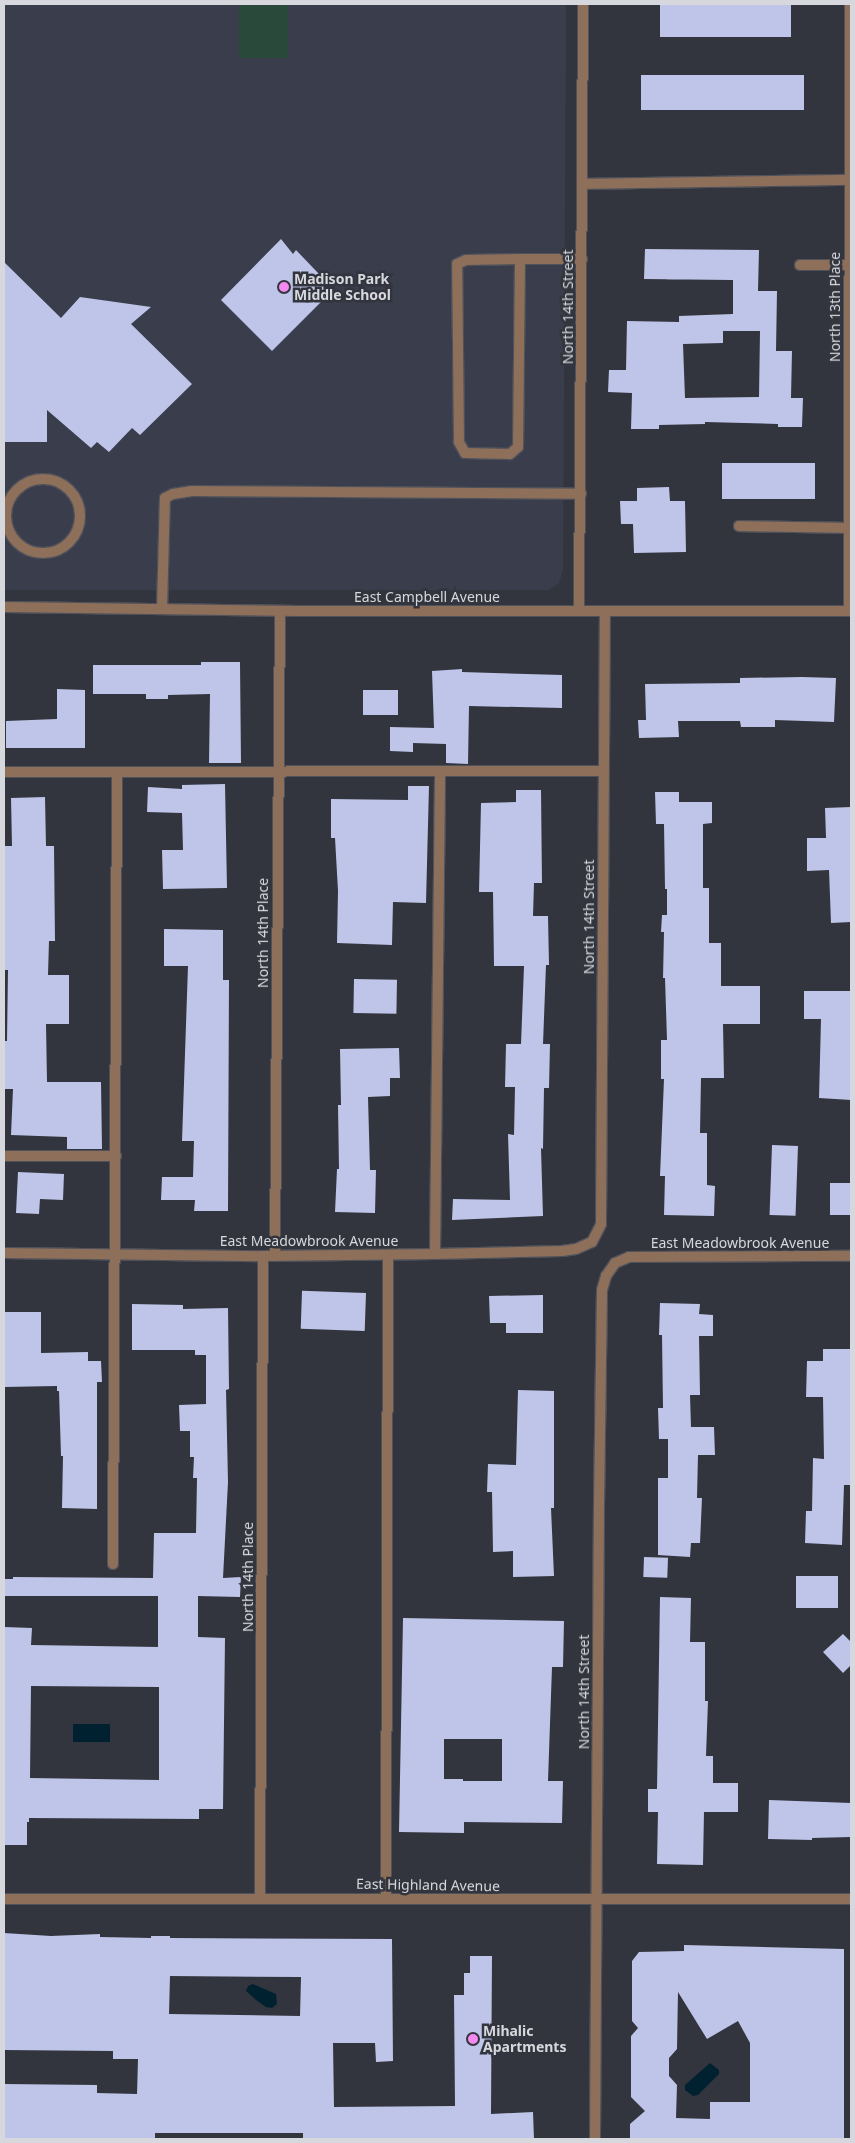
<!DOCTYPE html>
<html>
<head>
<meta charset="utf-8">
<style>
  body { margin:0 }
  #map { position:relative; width:855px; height:2143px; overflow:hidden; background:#33353e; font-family:"Noto Sans",sans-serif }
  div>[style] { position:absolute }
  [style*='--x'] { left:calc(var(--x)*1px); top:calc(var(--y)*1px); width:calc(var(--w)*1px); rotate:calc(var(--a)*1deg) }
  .built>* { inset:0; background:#3a3d4c }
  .green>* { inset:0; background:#29493b; transform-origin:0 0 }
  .water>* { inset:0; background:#002230; transform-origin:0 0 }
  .building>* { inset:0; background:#bec5e8; transform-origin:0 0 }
  .roads { filter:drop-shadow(1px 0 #50525b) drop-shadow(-1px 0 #50525b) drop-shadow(0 1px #50525b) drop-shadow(0 -1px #50525b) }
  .service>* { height:10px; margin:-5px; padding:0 5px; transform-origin:5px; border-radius:5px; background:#8d6f5a }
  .service>.ring { margin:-5px; padding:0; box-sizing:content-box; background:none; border:10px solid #8d6f5a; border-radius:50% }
  .minor>* { height:10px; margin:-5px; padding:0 5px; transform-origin:5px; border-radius:5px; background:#8d6f5a }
  .tertiary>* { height:10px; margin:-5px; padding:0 5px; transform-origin:5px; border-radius:5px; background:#8d6f5a }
  .dots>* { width:14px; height:14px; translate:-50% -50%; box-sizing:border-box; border:2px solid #33353e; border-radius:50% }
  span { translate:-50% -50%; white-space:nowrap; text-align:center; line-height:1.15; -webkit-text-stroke:5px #33353e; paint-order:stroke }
  .poi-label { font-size:14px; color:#d6d8dd; font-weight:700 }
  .left { translate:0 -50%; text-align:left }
  .street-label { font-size:14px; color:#d6d8dd }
  .frame { position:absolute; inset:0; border:5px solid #d6d8dd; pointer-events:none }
</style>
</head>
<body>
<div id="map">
  <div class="built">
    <i style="clip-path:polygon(4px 4px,566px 4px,563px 570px,559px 583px,549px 590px,4px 590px)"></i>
  </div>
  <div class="green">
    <i style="left:239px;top:4px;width:49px;height:54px"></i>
  </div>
  <div class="water">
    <i style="left:73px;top:1724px;width:37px;height:18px"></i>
    <i style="clip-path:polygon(253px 1984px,276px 1994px,277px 2004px,272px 2008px,266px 2007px,256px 2000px,246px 1991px,248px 1986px)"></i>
    <i style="clip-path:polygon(710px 2063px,719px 2070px,719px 2074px,698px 2095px,693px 2096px,685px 2090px,685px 2085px)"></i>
  </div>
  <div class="building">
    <i style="left:660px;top:4px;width:131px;height:33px"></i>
    <i style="left:804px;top:75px;width:35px;height:163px;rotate:90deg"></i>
    <i style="clip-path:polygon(281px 239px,293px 254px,296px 250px,319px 274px,316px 277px,330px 293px,272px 351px,221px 300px)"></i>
    <i style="clip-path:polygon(evenodd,645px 249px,759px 250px,758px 291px,777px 291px,776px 351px,792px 351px,791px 398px,803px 398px,802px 427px,778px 427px,778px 424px,705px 422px,705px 424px,659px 425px,659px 429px,631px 429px,632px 393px,608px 392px,609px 370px,626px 370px,627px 321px,679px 322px,679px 316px,733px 314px,733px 280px,644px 279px,645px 249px,723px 331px,760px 331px,759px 397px,685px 398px,683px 344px,723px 343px,723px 331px)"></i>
    <i style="clip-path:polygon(4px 262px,61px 318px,80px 297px,151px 307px,131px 324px,192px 384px,140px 435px,132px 428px,109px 452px,97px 442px,91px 448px,47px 410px,47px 442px,4px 442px)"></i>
    <i style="left:815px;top:463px;width:36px;height:93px;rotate:90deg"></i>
    <i style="clip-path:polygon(669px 487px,670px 501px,685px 501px,686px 552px,634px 553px,633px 524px,621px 524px,620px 501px,637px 501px,637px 488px)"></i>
    <i style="clip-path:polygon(201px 662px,240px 662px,241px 763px,209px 763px,210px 694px,168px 695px,168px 699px,146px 699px,146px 694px,93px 694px,93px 665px,201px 665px)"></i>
    <i style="clip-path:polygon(462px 669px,462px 672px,562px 675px,562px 708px,469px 706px,468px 764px,446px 763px,446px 744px,413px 743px,413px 752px,390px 751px,390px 727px,434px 728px,432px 671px)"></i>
    <i style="clip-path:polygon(802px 677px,836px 678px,834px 722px,775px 720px,775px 727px,741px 727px,740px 721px,678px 721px,679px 737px,639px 738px,638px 720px,646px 720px,645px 684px,740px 683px,740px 678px)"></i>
    <i style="clip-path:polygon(57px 689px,85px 690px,85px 748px,6px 748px,6px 721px,57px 719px)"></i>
    <i style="left:363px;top:690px;width:35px;height:25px"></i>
    <i style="clip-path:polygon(225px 784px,227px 888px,163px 889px,162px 850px,183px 850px,182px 813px,147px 812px,148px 787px,182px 789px,182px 785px)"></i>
    <i style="clip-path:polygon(408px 786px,429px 786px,426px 903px,393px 902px,392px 945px,337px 943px,338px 891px,335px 838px,331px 838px,331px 799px,408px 800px)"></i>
    <i style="clip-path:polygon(516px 790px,541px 790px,542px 883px,534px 883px,533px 916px,548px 916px,549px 965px,546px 965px,543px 1044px,550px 1044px,549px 1088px,544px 1088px,543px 1149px,541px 1148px,543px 1216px,452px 1220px,453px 1199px,510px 1200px,508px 1134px,514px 1135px,515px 1087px,505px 1087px,506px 1044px,521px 1044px,524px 966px,494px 966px,493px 892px,479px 892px,481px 803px,516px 802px)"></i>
    <i style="clip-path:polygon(655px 792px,679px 792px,679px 802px,712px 802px,712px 823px,703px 824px,703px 888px,709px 888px,709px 943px,721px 943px,721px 986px,760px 986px,760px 1024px,723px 1024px,724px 1078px,701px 1078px,700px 1133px,707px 1133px,707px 1185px,715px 1186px,714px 1216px,664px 1215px,665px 1176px,660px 1176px,664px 1079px,661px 1079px,661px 1040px,667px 1040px,665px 978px,663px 978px,664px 932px,661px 932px,662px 915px,667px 915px,667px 889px,665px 889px,664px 824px,656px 824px)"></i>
    <i style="clip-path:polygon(45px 797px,46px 846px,54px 846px,55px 941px,49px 941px,48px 975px,69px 975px,69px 1024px,46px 1024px,47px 1082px,101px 1082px,102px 1149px,67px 1149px,67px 1137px,11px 1135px,13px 1089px,4px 1089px,4px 1041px,7px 1041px,8px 970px,4px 970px,4px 846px,12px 846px,11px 798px)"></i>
    <i style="clip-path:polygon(851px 807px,851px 922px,831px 923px,829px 870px,807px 871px,807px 838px,826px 838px,825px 808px)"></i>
    <i style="clip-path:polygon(164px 929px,223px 930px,223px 980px,229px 980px,228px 1211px,194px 1211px,195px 1200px,161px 1200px,162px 1177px,193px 1177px,194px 1141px,182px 1141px,188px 966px,164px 966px)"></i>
    <i style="left:354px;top:979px;width:43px;height:34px;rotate:1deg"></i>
    <i style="clip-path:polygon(804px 991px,851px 991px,851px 1100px,819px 1098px,821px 1019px,804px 1019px)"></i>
    <i style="clip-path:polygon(399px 1048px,400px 1078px,390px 1078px,390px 1096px,368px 1097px,370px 1170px,376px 1170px,375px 1213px,335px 1212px,337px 1169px,339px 1169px,338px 1105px,341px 1105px,340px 1049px)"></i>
    <i style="left:772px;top:1145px;width:26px;height:70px;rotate:2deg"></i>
    <i style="clip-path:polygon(18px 1172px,64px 1174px,63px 1200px,40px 1199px,39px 1214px,16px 1213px)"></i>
    <i style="left:830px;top:1183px;width:21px;height:32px"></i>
    <i style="left:366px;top:1293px;width:38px;height:64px;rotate:92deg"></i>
    <i style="clip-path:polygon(543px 1295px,543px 1333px,506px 1333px,506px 1323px,490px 1323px,489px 1296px)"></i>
    <i style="clip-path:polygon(660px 1303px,700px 1304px,699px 1314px,713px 1315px,713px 1336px,699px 1336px,700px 1395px,690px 1395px,691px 1427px,714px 1427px,715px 1455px,698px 1455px,697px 1498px,702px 1498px,700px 1543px,691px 1543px,690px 1557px,658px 1555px,658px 1478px,668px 1478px,668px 1439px,659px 1439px,658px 1408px,663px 1408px,662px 1335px,659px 1335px)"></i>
    <i style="clip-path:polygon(evenodd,132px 1304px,183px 1305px,183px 1309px,228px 1308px,229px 1389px,226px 1390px,228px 1482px,223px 1578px,241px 1577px,240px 1597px,198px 1596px,198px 1637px,225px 1638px,223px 1809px,199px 1809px,199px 1819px,29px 1818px,29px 1822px,27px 1822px,27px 1845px,4px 1845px,4px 1627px,32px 1628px,31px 1645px,158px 1647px,158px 1596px,4px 1596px,4px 1579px,13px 1579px,13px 1577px,153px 1578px,154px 1533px,196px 1533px,197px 1478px,193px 1478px,194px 1457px,190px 1457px,190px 1431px,180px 1431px,179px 1405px,206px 1404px,206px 1355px,195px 1355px,195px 1350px,132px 1350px,132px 1304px,31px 1686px,159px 1687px,159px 1780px,30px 1778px,31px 1686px)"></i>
    <i style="clip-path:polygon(4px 1312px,41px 1312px,41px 1353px,88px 1352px,88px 1361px,101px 1361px,102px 1382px,97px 1382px,97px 1509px,62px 1508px,63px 1456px,61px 1456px,59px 1391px,57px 1391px,57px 1386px,4px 1387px)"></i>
    <i style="clip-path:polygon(823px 1349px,851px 1349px,851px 1485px,844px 1485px,842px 1545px,805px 1543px,806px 1511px,812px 1511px,813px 1458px,824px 1459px,823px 1397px,806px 1397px,807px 1361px,823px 1361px)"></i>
    <i style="clip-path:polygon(518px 1390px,554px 1391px,554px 1508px,551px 1508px,554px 1576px,513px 1577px,513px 1551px,493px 1552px,492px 1492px,487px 1492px,488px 1464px,516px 1465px)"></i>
    <i style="left:644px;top:1557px;width:24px;height:20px;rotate:2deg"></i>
    <i style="left:796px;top:1576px;width:42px;height:32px"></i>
    <i style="clip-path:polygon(660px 1597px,691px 1598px,690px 1642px,705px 1642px,705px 1701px,708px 1701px,706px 1756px,713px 1756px,713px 1783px,738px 1783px,738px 1812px,704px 1812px,703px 1865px,657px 1864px,658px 1812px,648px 1812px,648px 1789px,657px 1789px)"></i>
    <i style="clip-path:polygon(evenodd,403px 1618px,564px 1621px,563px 1667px,552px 1667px,548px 1781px,563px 1781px,562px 1823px,464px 1822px,464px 1833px,399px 1832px,403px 1618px,444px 1739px,502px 1739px,502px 1781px,463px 1781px,463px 1779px,444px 1779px,444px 1739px)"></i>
    <i style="clip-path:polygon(843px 1634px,851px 1642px,851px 1665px,843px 1673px,823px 1652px)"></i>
    <i style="clip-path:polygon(769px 1800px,851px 1803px,851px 1837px,812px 1838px,812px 1840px,768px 1839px)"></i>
    <i style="clip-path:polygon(evenodd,4px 1933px,51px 1936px,100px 1934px,100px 1937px,151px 1938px,151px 1936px,170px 1936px,170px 1938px,392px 1939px,393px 2061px,376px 2062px,375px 2043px,333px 2043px,334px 2107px,455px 2106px,454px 1995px,464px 1995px,464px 1973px,470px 1973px,470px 1956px,492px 1956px,491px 2114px,533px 2112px,534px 2139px,303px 2139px,303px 2133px,155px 2133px,155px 2139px,4px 2139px,4px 2084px,97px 2085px,97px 2093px,137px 2094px,138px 2059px,113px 2059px,113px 2051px,4px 2050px,4px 1933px,170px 1976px,301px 1977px,300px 2016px,169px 2014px,170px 1976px)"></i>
    <i style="clip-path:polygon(evenodd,684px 1945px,844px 1949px,844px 2139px,630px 2139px,630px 2124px,645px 2111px,631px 2097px,631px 2036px,638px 2028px,632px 2021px,632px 1961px,639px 1952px,684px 1951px,684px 1945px,678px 1992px,707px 2039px,738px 2021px,750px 2043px,750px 2102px,710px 2102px,710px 2119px,676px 2118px,677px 2085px,669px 2076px,669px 2058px,677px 2049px,678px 1992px)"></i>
  </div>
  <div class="roads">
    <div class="service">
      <i style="--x:582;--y:184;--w:267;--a:-0.9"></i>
      <i style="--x:520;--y:259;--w:188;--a:90.6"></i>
      <i style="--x:518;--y:447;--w:11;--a:139"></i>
      <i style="--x:510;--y:454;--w:45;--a:-178.7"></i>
      <i style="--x:465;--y:453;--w:13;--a:-119"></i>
      <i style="--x:459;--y:442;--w:178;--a:-90.6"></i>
      <i style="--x:457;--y:264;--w:10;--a:-24"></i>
      <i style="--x:466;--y:260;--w:54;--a:-1.1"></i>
      <i style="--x:520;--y:259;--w:62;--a:0"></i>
      <i style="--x:800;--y:265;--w:49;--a:0"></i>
      <i class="ring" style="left:6px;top:479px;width:64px;height:64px"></i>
      <i style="--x:739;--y:526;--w:110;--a:1"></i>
      <i style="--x:162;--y:609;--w:111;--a:-88.5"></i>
      <i style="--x:165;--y:498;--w:9;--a:-27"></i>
      <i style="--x:173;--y:494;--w:19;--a:-9"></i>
      <i style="--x:192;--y:491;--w:389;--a:0.4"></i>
      <i style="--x:4;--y:772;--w:600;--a:-0.1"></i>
      <i style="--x:4;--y:1156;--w:112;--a:0"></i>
      <i style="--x:435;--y:1254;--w:481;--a:-89.4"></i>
      <i style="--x:113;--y:1564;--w:791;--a:-89.71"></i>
      <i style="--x:386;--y:1898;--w:643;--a:-89.82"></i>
    </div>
    <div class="minor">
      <i style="--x:579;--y:611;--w:607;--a:-89.62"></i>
      <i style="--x:849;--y:611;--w:607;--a:-89.91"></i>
      <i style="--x:4;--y:1253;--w:259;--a:0.7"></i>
      <i style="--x:263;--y:1256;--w:172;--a:-0.7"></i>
      <i style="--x:435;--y:1254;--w:127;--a:-1.4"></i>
      <i style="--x:562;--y:1251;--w:14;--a:-8"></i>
      <i style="--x:576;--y:1249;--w:17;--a:-24"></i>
      <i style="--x:592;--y:1242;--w:20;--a:-63"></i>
      <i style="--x:601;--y:1224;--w:613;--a:-89.63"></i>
      <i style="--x:275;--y:1256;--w:645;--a:-89.56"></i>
      <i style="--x:260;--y:1898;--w:642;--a:-89.73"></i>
      <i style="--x:595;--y:2139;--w:634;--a:-89.64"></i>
      <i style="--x:599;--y:1505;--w:215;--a:-89.2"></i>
      <i style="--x:602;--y:1290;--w:15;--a:-74"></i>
      <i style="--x:606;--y:1276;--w:16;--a:-55"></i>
      <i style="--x:615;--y:1263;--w:15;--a:-23"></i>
      <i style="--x:629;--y:1257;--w:222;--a:-0.3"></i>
    </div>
    <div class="tertiary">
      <i style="--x:4;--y:607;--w:294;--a:0.8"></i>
      <i style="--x:298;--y:611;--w:553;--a:0"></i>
      <i style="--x:4;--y:1899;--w:847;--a:0"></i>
    </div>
  </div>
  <div class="dots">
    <i style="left:284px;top:287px;background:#f489f0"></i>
    <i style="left:473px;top:2039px;background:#f489f0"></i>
  </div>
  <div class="poi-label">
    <span class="left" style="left:294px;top:287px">Madison Park<br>Middle School</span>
    <span class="left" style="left:483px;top:2039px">Mihalic<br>Apartments</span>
  </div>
  <div class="street-label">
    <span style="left:568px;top:307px;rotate:-90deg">North 14th Street</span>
    <span style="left:835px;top:307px;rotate:-90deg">North 13th Place</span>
    <span style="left:427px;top:597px">East Campbell Avenue</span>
    <span style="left:589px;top:917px;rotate:-90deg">North 14th Street</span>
    <span style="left:263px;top:933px;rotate:-90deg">North 14th Place</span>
    <span style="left:309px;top:1241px">East Meadowbrook Avenue</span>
    <span style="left:740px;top:1243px">East Meadowbrook Avenue</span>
    <span style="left:248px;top:1577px;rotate:-90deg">North 14th Place</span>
    <span style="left:584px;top:1692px;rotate:-90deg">North 14th Street</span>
    <span style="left:428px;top:1885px;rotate:1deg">East Highland Avenue</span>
  </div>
  <div class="frame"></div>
</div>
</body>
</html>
